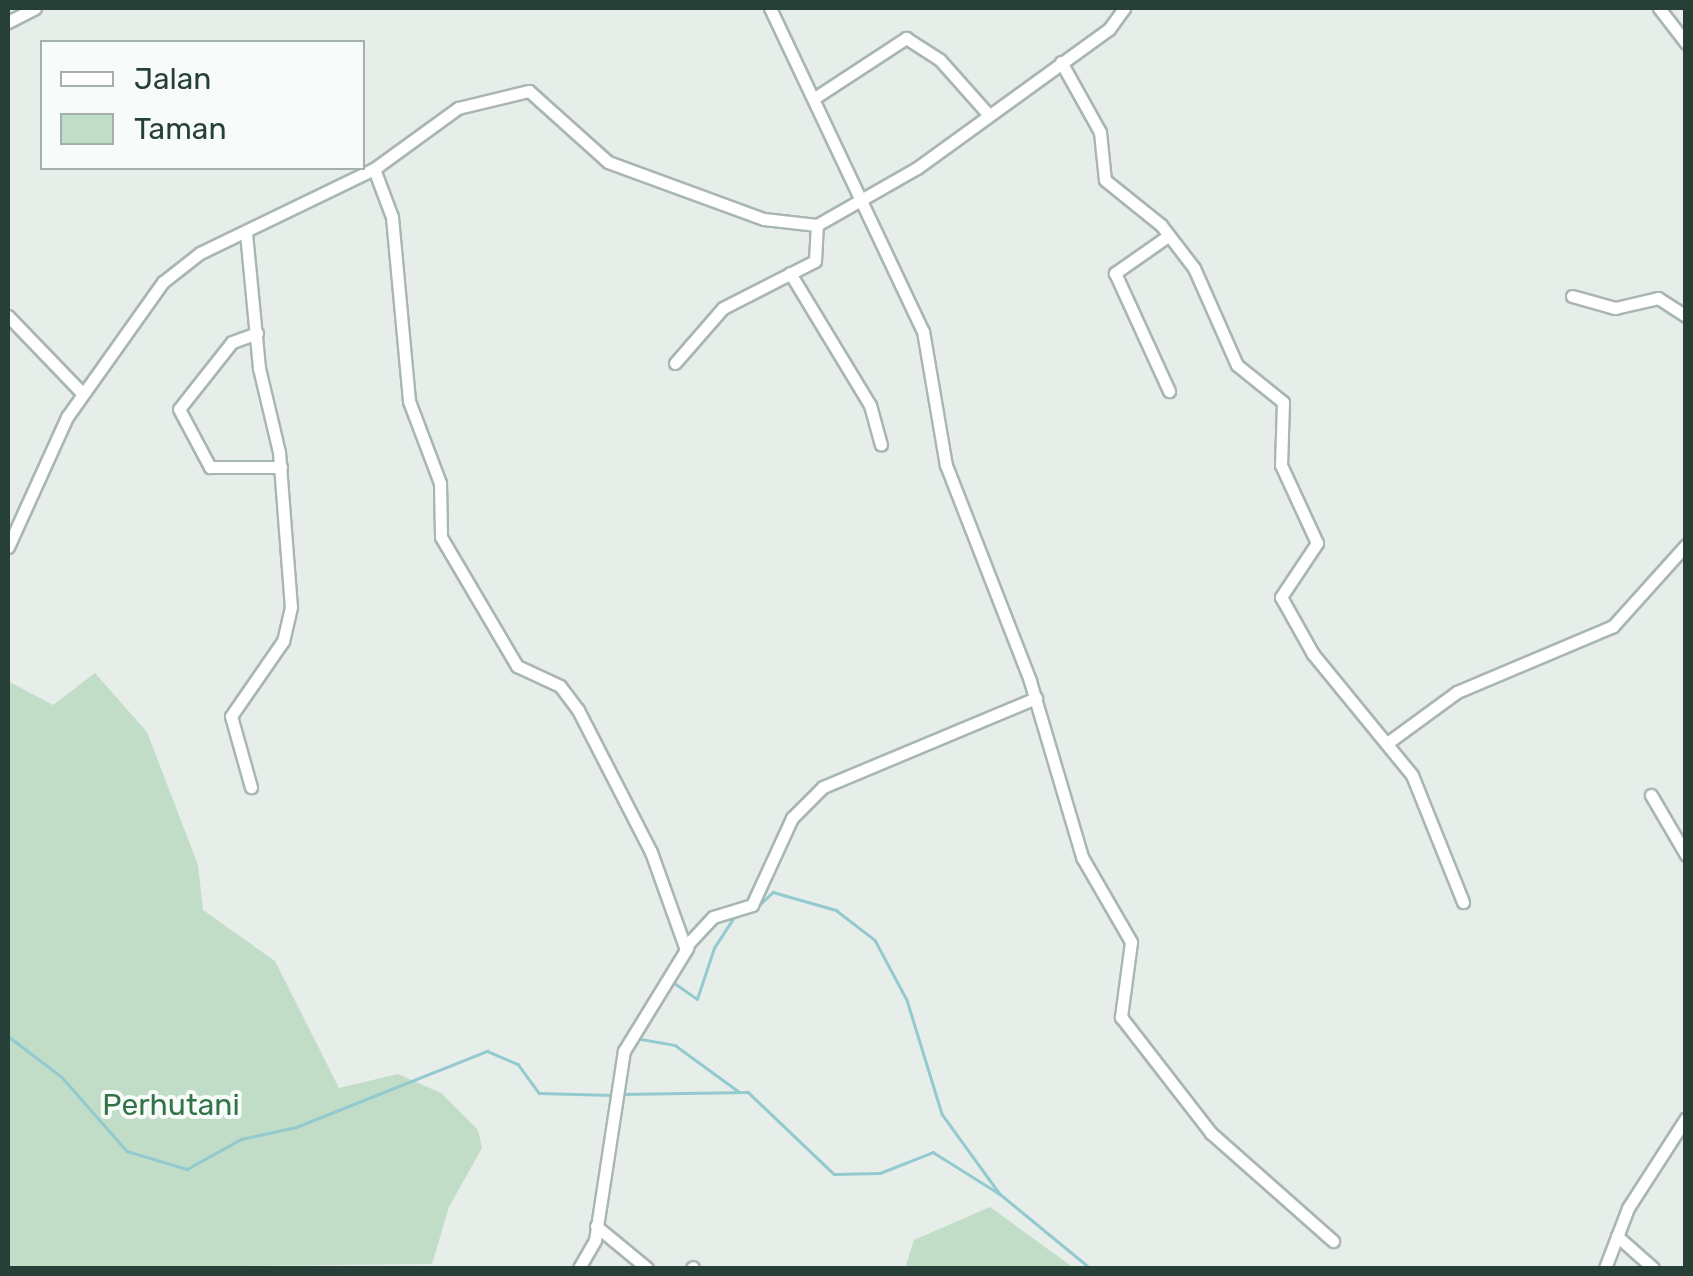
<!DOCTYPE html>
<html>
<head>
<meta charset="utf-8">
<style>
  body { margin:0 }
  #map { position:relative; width:1693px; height:1276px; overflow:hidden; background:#e7eeea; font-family:Rubik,sans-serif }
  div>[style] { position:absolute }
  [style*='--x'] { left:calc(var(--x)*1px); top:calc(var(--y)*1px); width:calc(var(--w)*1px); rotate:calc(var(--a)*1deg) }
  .green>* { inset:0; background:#c1ddc7 }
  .stream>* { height:2.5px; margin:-1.25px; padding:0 1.25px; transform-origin:1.25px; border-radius:1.25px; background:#93cacf }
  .roads { filter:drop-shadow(2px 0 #a9b6b1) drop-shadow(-2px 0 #a9b6b1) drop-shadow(0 2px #a9b6b1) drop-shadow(0 -2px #a9b6b1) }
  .minor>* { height:11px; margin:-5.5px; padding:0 5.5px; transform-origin:5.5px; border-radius:5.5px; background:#fff }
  span { translate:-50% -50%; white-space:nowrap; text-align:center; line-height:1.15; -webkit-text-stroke:8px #f7fbf9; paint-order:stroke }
  .park-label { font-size:30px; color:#337447 }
  .frame { position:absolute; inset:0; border:10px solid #264037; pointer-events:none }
  .legend { position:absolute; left:40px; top:40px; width:325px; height:130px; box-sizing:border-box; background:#f7fbf9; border:2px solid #a3b0ab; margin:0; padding:12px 18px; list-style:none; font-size:30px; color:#264037 }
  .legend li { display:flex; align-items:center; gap:20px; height:50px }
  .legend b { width:50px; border:2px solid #a3b0ab }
</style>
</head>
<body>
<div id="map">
  <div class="green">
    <i style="clip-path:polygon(95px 673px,147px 732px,198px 865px,203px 910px,275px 961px,339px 1088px,398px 1074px,441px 1093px,478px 1130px,482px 1148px,449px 1207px,432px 1264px,8px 1268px,8px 681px,53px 705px)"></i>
    <i style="clip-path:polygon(990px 1207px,1074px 1268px,905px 1268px,914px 1240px)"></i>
  </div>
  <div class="stream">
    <i style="--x:759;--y:905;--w:19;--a:-43"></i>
    <i style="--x:773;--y:892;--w:66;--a:15.9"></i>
    <i style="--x:836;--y:910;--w:49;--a:37.6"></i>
    <i style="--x:875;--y:940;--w:68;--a:61.9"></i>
    <i style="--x:907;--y:1000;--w:119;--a:72.9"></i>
    <i style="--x:942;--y:1114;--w:99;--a:54.1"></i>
    <i style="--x:1000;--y:1194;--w:117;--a:39.4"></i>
    <i style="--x:673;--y:982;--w:29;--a:35"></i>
    <i style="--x:697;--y:999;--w:54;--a:-71.6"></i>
    <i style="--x:714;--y:948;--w:37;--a:-57"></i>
    <i style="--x:734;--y:917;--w:20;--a:-20"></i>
    <i style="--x:632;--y:1028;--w:59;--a:-59.5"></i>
    <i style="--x:8;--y:1036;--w:68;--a:37.2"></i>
    <i style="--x:62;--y:1077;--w:98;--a:48.7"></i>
    <i style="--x:127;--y:1151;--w:63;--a:16.7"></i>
    <i style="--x:187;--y:1169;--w:62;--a:-29.1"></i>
    <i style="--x:241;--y:1139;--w:56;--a:-12.3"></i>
    <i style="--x:296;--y:1127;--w:206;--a:-21.7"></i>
    <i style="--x:487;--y:1051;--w:34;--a:23"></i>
    <i style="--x:518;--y:1064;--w:36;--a:54"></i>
    <i style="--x:539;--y:1093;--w:74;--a:1.5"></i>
    <i style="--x:635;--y:1038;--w:41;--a:9.9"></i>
    <i style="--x:675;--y:1045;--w:78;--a:36.1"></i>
    <i style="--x:621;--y:1094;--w:127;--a:-0.9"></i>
    <i style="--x:748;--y:1092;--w:119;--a:43.6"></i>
    <i style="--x:834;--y:1174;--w:46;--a:-1.2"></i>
    <i style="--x:880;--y:1173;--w:57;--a:-21.6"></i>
    <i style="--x:933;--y:1152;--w:79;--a:32.1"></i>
  </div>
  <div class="roads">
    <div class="minor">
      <i style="--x:770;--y:8;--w:357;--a:64.7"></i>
      <i style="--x:923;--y:331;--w:136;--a:80.3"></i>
      <i style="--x:946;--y:465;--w:232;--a:68.7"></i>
      <i style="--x:1030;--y:681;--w:184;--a:73.5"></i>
      <i style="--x:1082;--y:857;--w:98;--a:60"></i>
      <i style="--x:1131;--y:942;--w:76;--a:97.6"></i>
      <i style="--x:1121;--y:1017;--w:147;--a:52.2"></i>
      <i style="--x:1211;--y:1133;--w:163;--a:41.5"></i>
      <i style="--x:1659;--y:8;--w:44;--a:52.4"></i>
      <i style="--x:8;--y:22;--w:30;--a:-27"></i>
      <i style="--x:1061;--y:62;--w:80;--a:60.9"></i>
      <i style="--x:1100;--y:132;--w:48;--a:84.1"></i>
      <i style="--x:1105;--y:180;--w:72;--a:38.8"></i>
      <i style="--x:1161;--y:225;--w:54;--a:52.5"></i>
      <i style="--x:1194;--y:268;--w:106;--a:66.1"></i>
      <i style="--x:1237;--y:365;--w:59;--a:38.8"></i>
      <i style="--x:1283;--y:402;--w:63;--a:91.8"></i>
      <i style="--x:1281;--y:465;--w:86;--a:65.2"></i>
      <i style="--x:1317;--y:543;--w:65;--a:123.7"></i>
      <i style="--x:1281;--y:597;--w:65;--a:60.7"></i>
      <i style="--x:1313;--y:654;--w:156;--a:50.7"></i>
      <i style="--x:1412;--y:775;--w:137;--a:68.1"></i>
      <i style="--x:816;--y:97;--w:108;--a:-33.2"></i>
      <i style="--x:906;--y:38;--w:40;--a:32.9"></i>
      <i style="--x:940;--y:60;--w:72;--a:48.4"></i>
      <i style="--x:374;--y:169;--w:51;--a:69.4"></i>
      <i style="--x:392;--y:217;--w:185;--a:84.7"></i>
      <i style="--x:409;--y:401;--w:88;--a:69.3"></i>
      <i style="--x:440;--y:483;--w:54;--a:88.9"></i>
      <i style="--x:441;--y:537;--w:150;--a:59.5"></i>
      <i style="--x:517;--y:666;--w:47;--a:24.9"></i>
      <i style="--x:560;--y:686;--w:30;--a:53"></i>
      <i style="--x:578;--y:710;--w:160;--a:62.8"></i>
      <i style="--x:651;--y:852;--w:101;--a:70.3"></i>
      <i style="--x:685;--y:947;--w:41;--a:-47"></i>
      <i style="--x:713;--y:917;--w:41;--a:-17.1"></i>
      <i style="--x:752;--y:905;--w:96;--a:-65.3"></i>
      <i style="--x:792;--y:818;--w:44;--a:-45"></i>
      <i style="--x:823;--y:787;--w:231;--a:-22.7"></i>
      <i style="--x:246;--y:233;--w:136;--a:84.5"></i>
      <i style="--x:259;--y:368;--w:86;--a:76.6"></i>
      <i style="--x:279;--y:452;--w:155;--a:85.6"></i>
      <i style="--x:291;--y:607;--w:35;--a:103"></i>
      <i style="--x:283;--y:641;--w:91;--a:124.7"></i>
      <i style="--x:231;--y:716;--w:74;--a:74.3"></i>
      <i style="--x:1168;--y:236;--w:65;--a:145.1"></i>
      <i style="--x:1115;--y:273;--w:130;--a:65.4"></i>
      <i style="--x:790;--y:273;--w:154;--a:58.8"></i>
      <i style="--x:870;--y:405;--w:41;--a:74.6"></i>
      <i style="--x:1572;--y:296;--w:45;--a:15.6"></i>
      <i style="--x:1615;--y:308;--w:44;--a:-13.1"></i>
      <i style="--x:1658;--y:298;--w:33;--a:33"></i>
      <i style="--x:8;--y:316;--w:107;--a:46.1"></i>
      <i style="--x:257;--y:333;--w:27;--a:160"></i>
      <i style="--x:232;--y:342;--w:85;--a:128.3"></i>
      <i style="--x:179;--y:409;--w:66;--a:61.9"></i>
      <i style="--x:210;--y:467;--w:71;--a:0"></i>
      <i style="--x:675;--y:363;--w:73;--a:-48.9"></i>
      <i style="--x:723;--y:308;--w:103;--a:-27.1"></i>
      <i style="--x:815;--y:261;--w:36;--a:-87"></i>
      <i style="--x:8;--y:547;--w:143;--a:-65.6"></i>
      <i style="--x:67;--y:417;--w:166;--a:-54.6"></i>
      <i style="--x:163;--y:282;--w:47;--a:-38.1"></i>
      <i style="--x:200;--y:253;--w:193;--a:-25.8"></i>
      <i style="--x:374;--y:169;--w:104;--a:-36"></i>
      <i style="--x:458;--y:108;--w:73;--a:-13.5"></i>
      <i style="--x:529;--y:91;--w:106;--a:41.9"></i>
      <i style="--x:608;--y:162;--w:166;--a:20.1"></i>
      <i style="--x:764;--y:219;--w:53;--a:6.5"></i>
      <i style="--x:817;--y:225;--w:115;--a:-29.7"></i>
      <i style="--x:917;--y:168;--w:237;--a:-35.9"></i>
      <i style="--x:1109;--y:29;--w:26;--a:-54"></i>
      <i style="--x:1390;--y:741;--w:83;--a:-36.2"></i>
      <i style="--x:1457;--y:692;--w:169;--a:-22.9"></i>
      <i style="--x:1613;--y:626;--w:109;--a:-48"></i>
      <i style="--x:1651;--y:795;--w:69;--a:59.7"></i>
      <i style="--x:596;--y:1226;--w:66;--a:39.5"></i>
      <i style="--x:1617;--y:1236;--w:48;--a:41.6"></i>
      <i style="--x:579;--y:1268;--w:32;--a:-60"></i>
      <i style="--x:595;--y:1240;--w:191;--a:-81.3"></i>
      <i style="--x:624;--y:1051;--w:121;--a:-58.5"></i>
      <i style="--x:692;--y:1268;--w:1;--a:-45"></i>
      <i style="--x:1605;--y:1268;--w:64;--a:-69"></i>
      <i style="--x:1628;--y:1208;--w:107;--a:-57.2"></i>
    </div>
  </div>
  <div class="park-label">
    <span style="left:171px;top:1105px">Perhutani</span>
  </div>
  <div class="frame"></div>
  <ul class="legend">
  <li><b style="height:12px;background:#fff"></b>Jalan</li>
  <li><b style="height:28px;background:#c1ddc7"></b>Taman</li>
  </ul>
</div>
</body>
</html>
